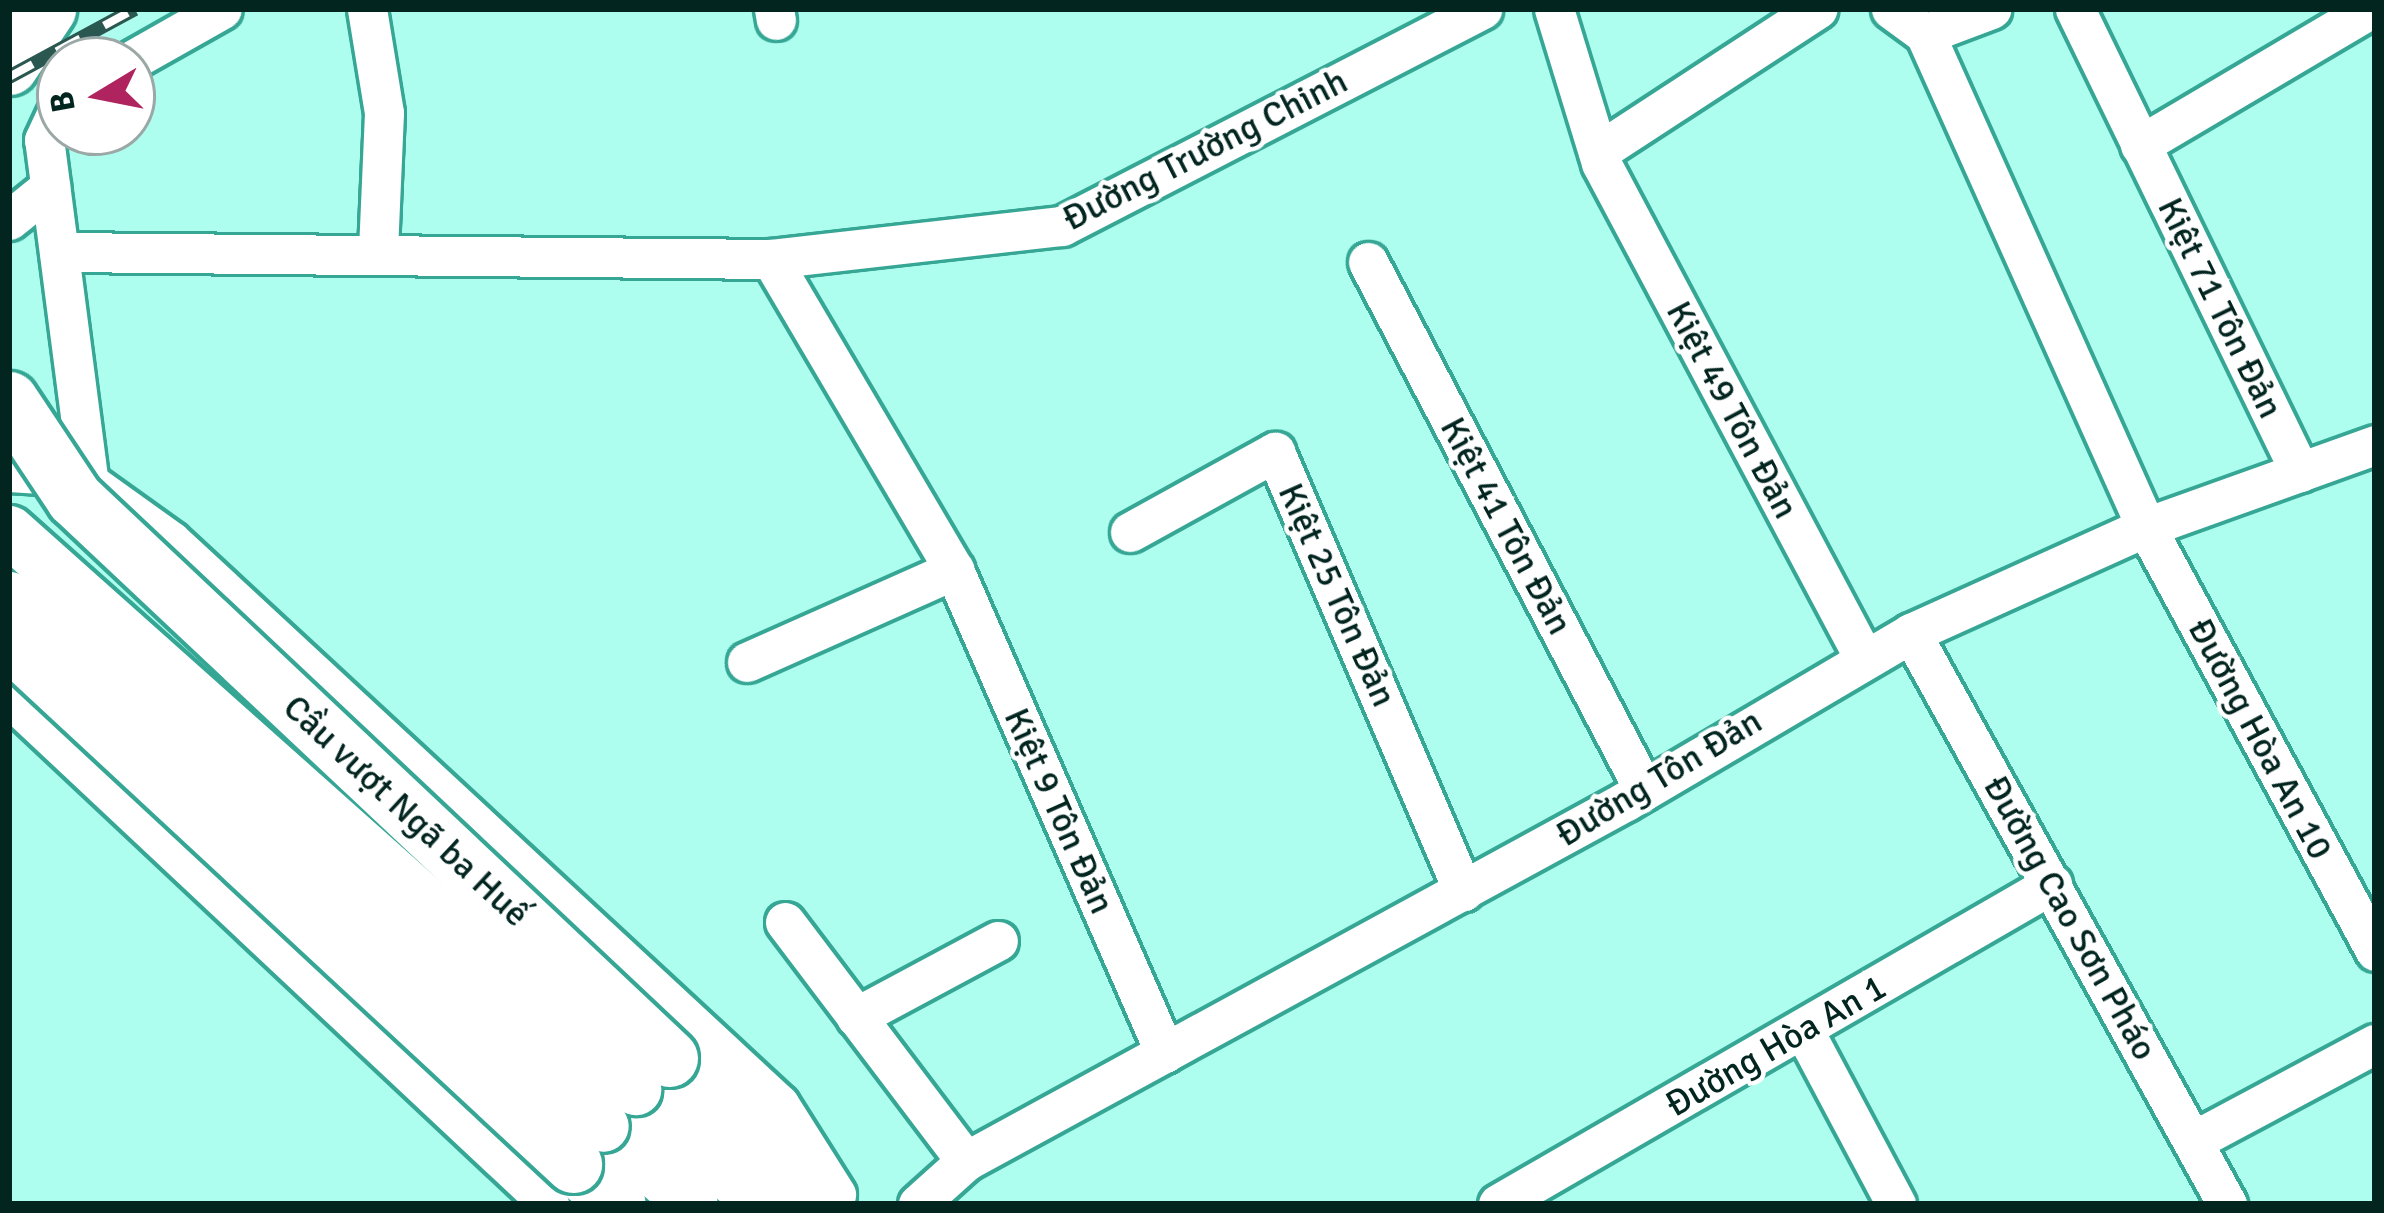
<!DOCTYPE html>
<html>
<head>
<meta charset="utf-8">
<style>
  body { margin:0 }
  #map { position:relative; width:2384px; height:1213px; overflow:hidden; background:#adfeee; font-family:Signika,sans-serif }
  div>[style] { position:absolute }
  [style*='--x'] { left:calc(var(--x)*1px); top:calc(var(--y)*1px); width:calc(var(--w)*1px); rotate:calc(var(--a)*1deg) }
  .roads { filter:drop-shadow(3px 0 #36a695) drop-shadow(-3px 0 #36a695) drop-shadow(0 3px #36a695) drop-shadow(0 -3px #36a695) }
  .minor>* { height:39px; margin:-19.5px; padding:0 19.5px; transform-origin:19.5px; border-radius:19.5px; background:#fff }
  .major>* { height:51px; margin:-25.5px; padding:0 25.5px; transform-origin:25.5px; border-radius:25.5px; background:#fff }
  .highway>* { height:57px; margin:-28.5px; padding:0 28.5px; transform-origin:28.5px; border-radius:28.5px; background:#fff }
  .rail>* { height:14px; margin-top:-7px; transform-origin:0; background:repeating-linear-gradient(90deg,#fff 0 27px,#2a5750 0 54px); box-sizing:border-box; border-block:3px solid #2a5750 }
  .bridges { filter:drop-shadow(3px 0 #36a695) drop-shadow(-3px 0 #36a695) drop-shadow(0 3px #36a695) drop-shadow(0 -3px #36a695) }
  .major-bridge>* { height:51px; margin:-25.5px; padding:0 25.5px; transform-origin:25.5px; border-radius:25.5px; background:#fff }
  .highway-bridge>* { height:57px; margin:-28.5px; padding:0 28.5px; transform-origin:28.5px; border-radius:28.5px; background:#fff }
  span { translate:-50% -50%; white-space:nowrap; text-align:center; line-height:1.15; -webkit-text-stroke:9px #fff; paint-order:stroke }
  .street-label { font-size:36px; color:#022520 }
  .frame { position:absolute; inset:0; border:12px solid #022520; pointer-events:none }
  .north { position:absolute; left:36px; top:36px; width:120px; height:120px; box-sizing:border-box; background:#fff; border:3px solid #9aa8a6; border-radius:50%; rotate:260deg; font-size:33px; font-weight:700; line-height:48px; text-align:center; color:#022520 }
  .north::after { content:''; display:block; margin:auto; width:42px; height:54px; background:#af235f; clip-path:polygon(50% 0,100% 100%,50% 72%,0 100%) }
</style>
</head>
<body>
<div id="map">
  <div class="roads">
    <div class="minor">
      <i style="--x:367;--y:9;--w:105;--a:80.7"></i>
      <i style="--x:384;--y:113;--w:138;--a:92.5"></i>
      <i style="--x:774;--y:9;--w:11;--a:80"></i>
      <i style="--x:1554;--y:9;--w:161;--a:73"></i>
      <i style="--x:1601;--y:163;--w:561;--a:62.02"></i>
      <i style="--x:1891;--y:9;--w:42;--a:36.3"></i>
      <i style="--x:1925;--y:34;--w:540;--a:65.85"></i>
      <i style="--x:2146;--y:527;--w:482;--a:61.6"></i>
      <i style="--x:2075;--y:9;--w:515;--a:64.08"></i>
      <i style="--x:1925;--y:34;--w:71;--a:-20.7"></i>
      <i style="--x:132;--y:60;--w:103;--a:-29.5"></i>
      <i style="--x:2140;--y:145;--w:256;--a:-30.6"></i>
      <i style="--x:1598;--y:152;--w:262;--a:-33.1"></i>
      <i style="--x:9;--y:220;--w:53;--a:-38.8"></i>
      <i style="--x:59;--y:252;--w:712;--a:0.56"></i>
      <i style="--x:771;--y:259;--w:293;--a:-6.5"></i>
      <i style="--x:1062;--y:226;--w:473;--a:-27.3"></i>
      <i style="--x:771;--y:259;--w:361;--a:59.5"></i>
      <i style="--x:954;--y:570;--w:527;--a:66.4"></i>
      <i style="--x:1368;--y:262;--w:596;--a:62.4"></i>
      <i style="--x:72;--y:470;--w:122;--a:35.6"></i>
      <i style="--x:171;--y:541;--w:829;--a:42.8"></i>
      <i style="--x:779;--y:1104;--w:107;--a:57.7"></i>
      <i style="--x:9;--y:472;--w:79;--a:3.6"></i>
      <i style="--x:88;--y:477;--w:340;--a:-97.4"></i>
      <i style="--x:44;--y:140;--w:38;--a:-65"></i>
      <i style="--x:1130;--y:532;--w:166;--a:-28.9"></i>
      <i style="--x:1275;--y:452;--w:478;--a:66.8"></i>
      <i style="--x:1911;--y:633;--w:653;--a:61.04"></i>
      <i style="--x:747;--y:662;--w:227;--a:-24"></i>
      <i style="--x:9;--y:697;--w:741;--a:43.19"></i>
      <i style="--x:785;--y:922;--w:300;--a:52.9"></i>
      <i style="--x:856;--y:1017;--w:161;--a:-28.2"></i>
      <i style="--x:1804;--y:1031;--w:196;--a:62"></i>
      <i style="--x:2195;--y:1140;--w:204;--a:-28.1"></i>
      <i style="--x:918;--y:1204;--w:64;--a:-41.9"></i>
      <i style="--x:966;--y:1161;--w:752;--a:-28.61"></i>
      <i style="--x:1626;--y:801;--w:331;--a:-30.5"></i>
      <i style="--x:1911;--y:633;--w:258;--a:-24.3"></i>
      <i style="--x:2146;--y:527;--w:243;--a:-19.7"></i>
      <i style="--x:1498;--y:1204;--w:640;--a:-30.01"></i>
    </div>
    <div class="major">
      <i style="--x:635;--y:1089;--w:171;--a:42.4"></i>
      <i style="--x:603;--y:1126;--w:118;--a:41.2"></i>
    </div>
    <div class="highway">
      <i style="--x:9;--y:66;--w:69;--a:-56.3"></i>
      <i style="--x:669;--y:1058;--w:212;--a:43.5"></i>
      <i style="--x:573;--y:1164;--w:59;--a:42.3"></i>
    </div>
  </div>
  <div class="rail">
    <i style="--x:9;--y:77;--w:143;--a:-28.4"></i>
  </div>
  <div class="bridges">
    <div class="major-bridge">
      <i style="--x:9;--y:531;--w:839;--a:41.71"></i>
      <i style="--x:9;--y:597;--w:795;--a:41.69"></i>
    </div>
    <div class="highway-bridge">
      <i style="--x:9;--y:400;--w:118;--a:56.4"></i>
      <i style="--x:74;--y:498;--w:817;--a:43.26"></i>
      <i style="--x:9;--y:640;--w:770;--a:42.89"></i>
    </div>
  </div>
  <div class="street-label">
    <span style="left:1205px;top:150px;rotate:-27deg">Đường Trường Chinh</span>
    <span style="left:2220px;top:308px;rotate:64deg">Kiệt 71 Tôn Đản</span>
    <span style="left:1732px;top:410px;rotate:62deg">Kiệt 49 Tôn Đản</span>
    <span style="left:1506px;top:526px;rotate:62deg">Kiệt 41 Tôn Đản</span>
    <span style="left:1337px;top:595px;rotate:66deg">Kiệt 25 Tôn Đản</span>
    <span style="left:2260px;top:739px;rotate:62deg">Đường Hòa An 10</span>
    <span style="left:1659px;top:778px;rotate:-31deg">Đường Tôn Đản</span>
    <span style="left:406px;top:811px;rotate:43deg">Cầu vượt Ngã ba Huế</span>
    <span style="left:1059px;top:811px;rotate:66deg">Kiệt 9 Tôn Đản</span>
    <span style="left:2070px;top:918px;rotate:61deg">Đường Cao Sơn Pháo</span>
    <span style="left:1776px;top:1046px;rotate:-30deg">Đường Hòa An 1</span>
  </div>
  <div class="frame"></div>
  <div class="north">B</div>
</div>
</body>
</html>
